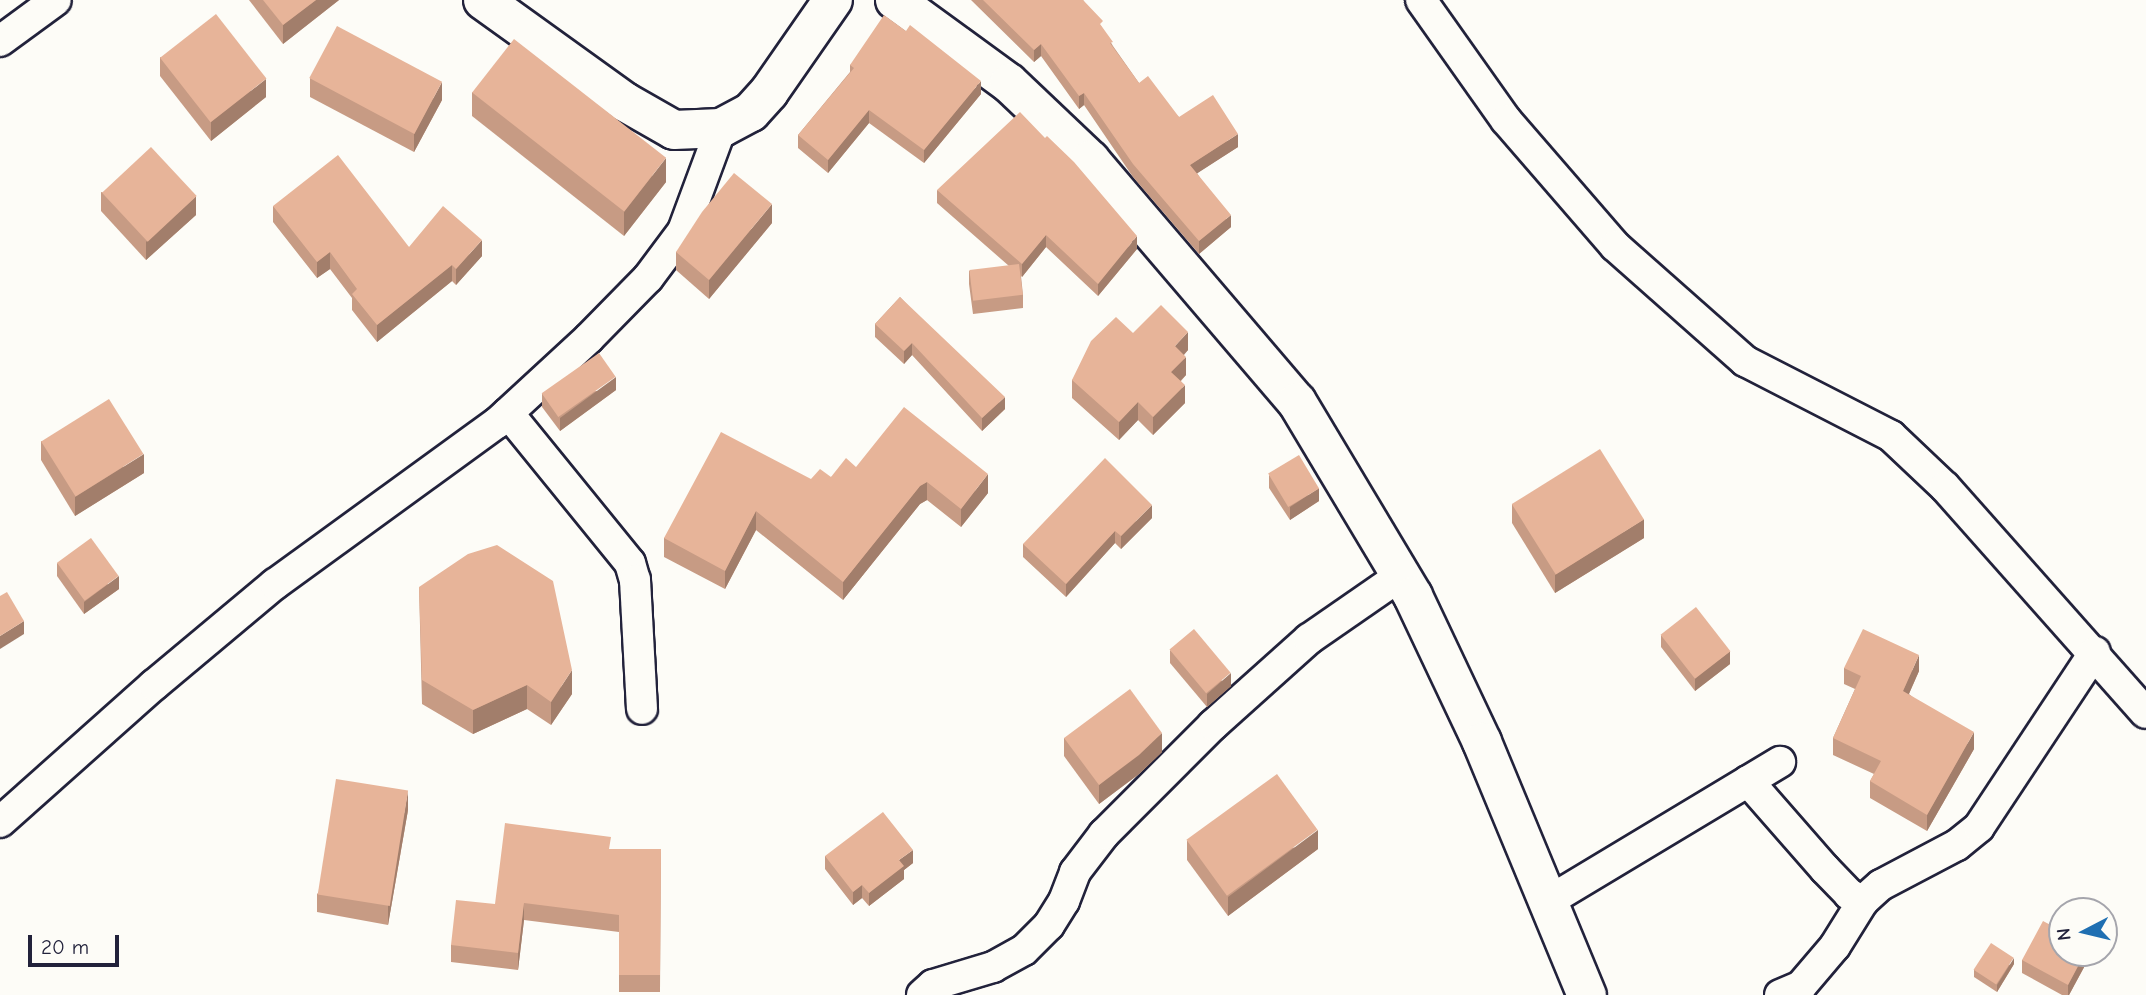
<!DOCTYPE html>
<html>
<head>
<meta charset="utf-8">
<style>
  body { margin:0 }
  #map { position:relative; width:2146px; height:995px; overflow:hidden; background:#fdfcf7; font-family:"Comic Neue",sans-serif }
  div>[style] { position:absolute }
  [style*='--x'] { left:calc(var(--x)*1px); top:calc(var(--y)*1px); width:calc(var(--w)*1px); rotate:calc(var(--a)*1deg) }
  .roads { filter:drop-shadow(2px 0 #22223b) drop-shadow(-2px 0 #22223b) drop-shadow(0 2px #22223b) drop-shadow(0 -2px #22223b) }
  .street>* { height:30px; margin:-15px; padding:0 15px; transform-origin:15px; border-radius:15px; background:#fdfcf7 }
  .secondary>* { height:38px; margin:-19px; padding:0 19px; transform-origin:19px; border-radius:19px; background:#fdfcf7 }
  .wall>* { inset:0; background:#c79b84 }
  .shaded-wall>* { inset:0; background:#a27e6b }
  .building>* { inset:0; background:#e7b499; transform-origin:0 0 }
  span { translate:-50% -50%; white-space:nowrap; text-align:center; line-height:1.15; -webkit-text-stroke:5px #fdfcf7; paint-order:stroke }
  .north { position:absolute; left:2048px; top:897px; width:70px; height:70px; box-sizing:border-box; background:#fdfcf7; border:2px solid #a5a5ac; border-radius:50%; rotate:263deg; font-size:19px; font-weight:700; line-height:28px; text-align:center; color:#22223b }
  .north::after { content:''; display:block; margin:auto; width:24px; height:32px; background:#1f6fb2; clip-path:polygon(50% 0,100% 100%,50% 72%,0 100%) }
  .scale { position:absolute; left:28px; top:935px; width:91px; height:32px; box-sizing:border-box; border:4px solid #22223b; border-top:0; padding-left:9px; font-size:21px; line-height:24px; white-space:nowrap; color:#22223b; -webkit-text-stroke:5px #fdfcf7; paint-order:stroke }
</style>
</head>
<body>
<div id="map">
  <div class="roads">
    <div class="street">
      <i style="--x:1421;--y:0;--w:147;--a:54.7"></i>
      <i style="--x:1506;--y:120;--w:167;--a:49.1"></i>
      <i style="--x:1615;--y:246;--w:174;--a:41.5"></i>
      <i style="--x:1745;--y:361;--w:164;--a:27.2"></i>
      <i style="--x:1891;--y:436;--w:74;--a:43.4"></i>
      <i style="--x:1945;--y:487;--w:302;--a:48.4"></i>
      <i style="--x:0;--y:41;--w:69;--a:-36.2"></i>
      <i style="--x:508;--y:413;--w:193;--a:50.9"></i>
      <i style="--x:630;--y:563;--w:18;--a:74"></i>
      <i style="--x:635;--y:580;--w:129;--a:86.9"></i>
      <i style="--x:1748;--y:781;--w:117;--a:48.8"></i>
      <i style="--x:1825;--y:869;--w:35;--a:46"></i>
      <i style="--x:1849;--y:894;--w:16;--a:27"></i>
      <i style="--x:0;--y:822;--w:206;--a:-41.7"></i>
      <i style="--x:154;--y:685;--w:158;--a:-39.9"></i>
      <i style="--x:275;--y:584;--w:274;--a:-36"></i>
      <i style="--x:497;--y:423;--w:125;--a:-42.7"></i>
      <i style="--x:589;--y:338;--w:84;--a:-45.5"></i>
      <i style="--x:648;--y:278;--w:59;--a:-53.3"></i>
      <i style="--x:683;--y:231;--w:110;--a:-69.7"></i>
      <i style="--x:1547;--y:902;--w:272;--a:-31"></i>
      <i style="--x:922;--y:995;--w:15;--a:-42"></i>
      <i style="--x:933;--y:985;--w:63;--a:-16.7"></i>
      <i style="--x:993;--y:967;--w:35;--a:-29"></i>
      <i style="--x:1024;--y:950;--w:35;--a:-45"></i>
      <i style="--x:1049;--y:925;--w:28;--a:-58"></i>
      <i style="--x:1064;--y:901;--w:31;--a:-69"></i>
      <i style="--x:1075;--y:872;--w:48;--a:-52.7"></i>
      <i style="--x:1104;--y:834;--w:154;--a:-45"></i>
      <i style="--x:1213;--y:725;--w:129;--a:-41.9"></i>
      <i style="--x:1309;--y:639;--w:111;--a:-34.7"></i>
      <i style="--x:1780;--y:995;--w:23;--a:-23"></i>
      <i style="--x:1801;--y:986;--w:52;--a:-49.6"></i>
      <i style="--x:1835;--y:946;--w:53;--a:-58.1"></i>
      <i style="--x:1863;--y:901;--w:24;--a:-42"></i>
      <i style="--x:1881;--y:885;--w:86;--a:-27.8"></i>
      <i style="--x:1957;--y:845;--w:28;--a:-39"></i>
      <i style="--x:1979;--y:827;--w:210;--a:-56.5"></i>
    </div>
    <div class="secondary">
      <i style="--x:483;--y:0;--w:175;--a:35.7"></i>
      <i style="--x:625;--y:102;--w:56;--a:29.7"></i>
      <i style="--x:674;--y:130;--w:47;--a:-2.4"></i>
      <i style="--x:721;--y:128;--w:34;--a:-28"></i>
      <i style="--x:751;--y:112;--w:27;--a:-48"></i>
      <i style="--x:769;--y:92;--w:112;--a:-55.2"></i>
      <i style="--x:895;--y:0;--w:141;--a:36.1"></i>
      <i style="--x:1009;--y:83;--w:112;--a:43.5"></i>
      <i style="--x:1090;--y:160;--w:318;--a:49.5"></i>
      <i style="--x:1297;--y:402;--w:226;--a:59.1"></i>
      <i style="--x:1413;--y:596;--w:161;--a:64.7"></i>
      <i style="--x:1482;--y:742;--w:274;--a:67.5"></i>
    </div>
  </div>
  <div class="wall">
    <i style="clip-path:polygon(249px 0,339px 0,283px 44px)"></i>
    <i style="clip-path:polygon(971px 0,1083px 0,1103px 29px,1113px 46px,1139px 83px,1179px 117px,1238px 147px,1197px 173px,1231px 227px,1199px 254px,1133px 177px,1084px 105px,1079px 109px,1041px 56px,1034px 62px)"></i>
    <i style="clip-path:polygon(906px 31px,981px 94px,924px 163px,869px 123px,828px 173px,798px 148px,798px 135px,850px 72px,850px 65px)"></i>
    <i style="clip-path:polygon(160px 57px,266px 97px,211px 141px,160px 76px)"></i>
    <i style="clip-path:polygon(310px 78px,442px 100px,414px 152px,310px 97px)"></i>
    <i style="clip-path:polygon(472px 92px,666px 182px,624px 236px,472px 116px)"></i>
    <i style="clip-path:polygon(937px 190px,1137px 249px,1098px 296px,1046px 247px,1022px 277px,1021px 276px,1023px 295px,1023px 308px,973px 314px,969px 284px,969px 271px,1009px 266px,937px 203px)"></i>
    <i style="clip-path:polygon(101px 192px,196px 215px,146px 260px,101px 211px)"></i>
    <i style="clip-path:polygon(273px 206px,409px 247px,482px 256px,456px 285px,452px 281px,377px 342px,352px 310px,352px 298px,330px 269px,317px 278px,273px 222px)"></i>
    <i style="clip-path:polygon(772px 223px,709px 299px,676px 270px,676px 252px)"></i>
    <i style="clip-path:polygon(900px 297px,1005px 409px,982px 431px,912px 355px,904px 364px,875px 337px,875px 324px)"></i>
    <i style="clip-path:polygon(1133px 333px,1188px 350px,1184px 355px,1186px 375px,1181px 381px,1185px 403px,1153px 435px,1138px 420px,1119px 440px,1072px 398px,1072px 380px)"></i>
    <i style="clip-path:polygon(616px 390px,560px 431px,542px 407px,542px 394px)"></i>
    <i style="clip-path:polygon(41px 441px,144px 473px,75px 516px,41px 460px)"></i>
    <i style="clip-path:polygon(856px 467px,988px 493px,961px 527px,927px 500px,920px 504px,843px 600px,756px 530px,725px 589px,664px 557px,664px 538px,811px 479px,831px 477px)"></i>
    <i style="clip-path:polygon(1269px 475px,1319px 501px,1290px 520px,1269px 488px)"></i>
    <i style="clip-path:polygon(1512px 504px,1644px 538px,1555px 593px,1512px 523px)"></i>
    <i style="clip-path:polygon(1152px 518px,1121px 549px,1115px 543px,1066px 597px,1023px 557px,1023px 544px)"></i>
    <i style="clip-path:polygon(57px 563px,119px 589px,84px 614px,57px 576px)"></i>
    <i style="clip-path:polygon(419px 587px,572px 694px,551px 725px,527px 709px,473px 734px,422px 704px)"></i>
    <i style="clip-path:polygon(1661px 635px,1730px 664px,1695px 691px,1661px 647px)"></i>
    <i style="clip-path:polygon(1170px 650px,1231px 686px,1207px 707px,1170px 663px)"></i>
    <i style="clip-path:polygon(1844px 668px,1919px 671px,1909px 694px,1974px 749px,1927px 831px,1870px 798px,1870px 781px,1874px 774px,1833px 755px,1833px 738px,1855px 689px,1844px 684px)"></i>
    <i style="clip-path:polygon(1064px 738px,1162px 752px,1139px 774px,1099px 804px,1064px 756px)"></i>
    <i style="clip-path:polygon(408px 810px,388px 925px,317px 912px,317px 894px)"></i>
    <i style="clip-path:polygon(1187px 841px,1318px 849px,1228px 916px,1187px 860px)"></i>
    <i style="clip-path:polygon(611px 849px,661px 849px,660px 992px,619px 992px,619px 932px,524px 920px,518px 970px,451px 962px,451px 945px,495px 904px)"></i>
    <i style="clip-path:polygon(825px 856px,913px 863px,904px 870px,904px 879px,869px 906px,862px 898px,853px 905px,825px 869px)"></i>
    <i style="clip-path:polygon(2089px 953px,2089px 958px,2069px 995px,2062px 995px,2022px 973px,2022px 960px)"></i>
    <i style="clip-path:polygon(2014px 964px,1997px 992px,1974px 977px,1974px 970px)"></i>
  </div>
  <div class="shaded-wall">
    <i style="clip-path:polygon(316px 0,339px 0,283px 44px,283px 25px)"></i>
    <i style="clip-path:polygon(1041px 44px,1041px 56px,1034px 62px,1034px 50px)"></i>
    <i style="clip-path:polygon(266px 79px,266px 97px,211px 141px,211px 122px)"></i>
    <i style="clip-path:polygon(981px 81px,981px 94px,924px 163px,924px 150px)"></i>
    <i style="clip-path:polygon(442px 82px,442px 100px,414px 152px,414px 134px)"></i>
    <i style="clip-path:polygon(1084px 93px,1084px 105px,1079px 109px,1079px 96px)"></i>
    <i style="clip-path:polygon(869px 110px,869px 123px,828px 173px,828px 160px)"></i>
    <i style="clip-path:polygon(1238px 134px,1238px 147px,1190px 178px,1190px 165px)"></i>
    <i style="clip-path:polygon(666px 158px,666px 182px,624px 236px,624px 212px)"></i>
    <i style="clip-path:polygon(196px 196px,196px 215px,146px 260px,146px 242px)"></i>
    <i style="clip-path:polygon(772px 204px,772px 223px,709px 299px,709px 280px)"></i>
    <i style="clip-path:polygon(1231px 215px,1231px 227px,1199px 254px,1199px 241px)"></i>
    <i style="clip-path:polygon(1046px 235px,1046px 247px,1022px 277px,1022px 264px)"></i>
    <i style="clip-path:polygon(1137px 236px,1137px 249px,1098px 296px,1098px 284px)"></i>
    <i style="clip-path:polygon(482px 240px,482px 256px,456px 285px,456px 269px)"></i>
    <i style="clip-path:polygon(330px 252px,330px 269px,317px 278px,317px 262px)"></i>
    <i style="clip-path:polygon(452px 265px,452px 281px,377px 342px,377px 325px)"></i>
    <i style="clip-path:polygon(1188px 332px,1188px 350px,1175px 364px,1175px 346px)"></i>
    <i style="clip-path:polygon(912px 343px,912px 355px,904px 364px,904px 351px)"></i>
    <i style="clip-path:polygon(1186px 357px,1186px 375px,1171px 390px,1171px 372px)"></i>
    <i style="clip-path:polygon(616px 377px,616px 390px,560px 431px,560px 418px)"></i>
    <i style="clip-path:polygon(1185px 385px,1185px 403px,1153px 435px,1153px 417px)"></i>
    <i style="clip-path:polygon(1005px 397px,1005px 409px,982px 431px,982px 418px)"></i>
    <i style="clip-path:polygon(1138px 402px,1138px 420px,1119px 440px,1119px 422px)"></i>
    <i style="clip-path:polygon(144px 454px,144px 473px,75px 516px,75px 497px)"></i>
    <i style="clip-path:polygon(988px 474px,988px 493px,961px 527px,961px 509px)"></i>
    <i style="clip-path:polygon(927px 482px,927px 500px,920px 504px,843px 600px,843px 582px,920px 486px)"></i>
    <i style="clip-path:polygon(1319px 488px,1319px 501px,1290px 520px,1290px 507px)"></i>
    <i style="clip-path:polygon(1152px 505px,1152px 518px,1121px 549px,1121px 536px)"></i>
    <i style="clip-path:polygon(756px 511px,756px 530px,725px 589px,725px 571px)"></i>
    <i style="clip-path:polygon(1644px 519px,1644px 538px,1555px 593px,1555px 575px)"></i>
    <i style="clip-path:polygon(1115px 531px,1115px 543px,1066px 597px,1066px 584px)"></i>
    <i style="clip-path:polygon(119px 576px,119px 589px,84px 614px,84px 602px)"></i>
    <i style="clip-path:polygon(24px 621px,24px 634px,0 649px,0 636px)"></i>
    <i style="clip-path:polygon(1730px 651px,1730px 664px,1695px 691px,1695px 678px)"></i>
    <i style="clip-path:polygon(1919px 655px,1919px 671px,1903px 707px,1903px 691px)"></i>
    <i style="clip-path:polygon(572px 670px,572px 694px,551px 725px,551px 702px)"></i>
    <i style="clip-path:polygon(1231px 673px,1231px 686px,1207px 707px,1207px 694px)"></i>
    <i style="clip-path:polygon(527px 685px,527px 709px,473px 734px,473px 710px)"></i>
    <i style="clip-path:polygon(1974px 732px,1974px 749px,1927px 831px,1927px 815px)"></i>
    <i style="clip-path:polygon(1162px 733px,1162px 752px,1139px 774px,1099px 804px,1099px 785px)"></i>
    <i style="clip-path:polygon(408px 791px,408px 810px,388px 925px,388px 906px)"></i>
    <i style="clip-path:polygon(1318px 830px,1318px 849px,1228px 916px,1228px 897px)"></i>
    <i style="clip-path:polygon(913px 850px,913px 863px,904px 870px,904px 879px,869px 906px,869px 893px,899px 860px)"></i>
    <i style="clip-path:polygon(862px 885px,862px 898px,853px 905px,853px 892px)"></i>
    <i style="clip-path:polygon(524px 903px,524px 920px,518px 970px,518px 953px)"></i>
    <i style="clip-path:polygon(2085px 953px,2089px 953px,2089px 958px,2069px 995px,2068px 995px,2068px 985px)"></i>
    <i style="clip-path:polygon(2014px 958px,2014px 964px,1997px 992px,1997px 985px)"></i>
  </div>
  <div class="building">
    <i style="clip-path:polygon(263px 0,316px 0,283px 25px)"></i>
    <i style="clip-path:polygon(983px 0,1083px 0,1103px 21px,1100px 24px,1113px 42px,1110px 43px,1139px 83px,1148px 76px,1179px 117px,1213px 95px,1238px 134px,1190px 165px,1231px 215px,1199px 241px,1133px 164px,1084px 93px,1079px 96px,1041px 44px,1034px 50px)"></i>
    <i style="left:216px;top:14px;width:82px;height:71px;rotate:52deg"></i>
    <i style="clip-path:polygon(884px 15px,906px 31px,910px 25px,981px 81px,924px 150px,869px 110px,828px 160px,798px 135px,854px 68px,850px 65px)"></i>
    <i style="left:337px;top:26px;width:119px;height:59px;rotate:28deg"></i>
    <i style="left:514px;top:39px;width:193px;height:68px;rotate:38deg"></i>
    <i style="clip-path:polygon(1020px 112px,1045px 138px,1047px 136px,1074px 162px,1137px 236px,1098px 284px,1046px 235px,1022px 264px,937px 190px)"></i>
    <i style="left:151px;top:147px;width:67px;height:67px;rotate:47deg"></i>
    <i style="clip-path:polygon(338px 155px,409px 247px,443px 206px,482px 240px,456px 269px,452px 265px,377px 325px,352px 294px,357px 289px,330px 252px,317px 262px,273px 206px)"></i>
    <i style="clip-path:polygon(734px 173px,772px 204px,709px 280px,676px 252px,702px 212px)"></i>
    <i style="left:1019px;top:264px;width:31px;height:50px;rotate:83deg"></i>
    <i style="clip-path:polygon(900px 297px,1005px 397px,982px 418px,912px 343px,904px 351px,875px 324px)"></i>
    <i style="clip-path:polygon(1161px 305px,1188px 332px,1175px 346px,1186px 357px,1171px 372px,1185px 385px,1153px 417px,1138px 402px,1119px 422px,1072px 380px,1091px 341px,1116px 317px,1133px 333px)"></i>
    <i style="left:599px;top:353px;width:29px;height:70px;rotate:55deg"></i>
    <i style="left:109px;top:399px;width:65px;height:80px;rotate:58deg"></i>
    <i style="clip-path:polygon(904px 407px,988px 474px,961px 509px,927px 482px,920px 486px,843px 582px,756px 511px,725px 571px,664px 538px,721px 432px,811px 479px,820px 469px,831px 477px,846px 458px,856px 467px)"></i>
    <i style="left:1600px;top:449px;width:83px;height:104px;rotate:58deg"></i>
    <i style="left:1299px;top:455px;width:39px;height:36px;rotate:59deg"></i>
    <i style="clip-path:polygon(1105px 458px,1152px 505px,1121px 536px,1115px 531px,1066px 584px,1023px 544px)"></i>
    <i style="left:91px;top:538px;width:47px;height:42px;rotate:54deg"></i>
    <i style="clip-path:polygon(497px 545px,553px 581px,572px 670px,551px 702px,527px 685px,473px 710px,422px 680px,419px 587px,468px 554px)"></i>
    <i style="clip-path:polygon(7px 592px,24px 621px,0 636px,0 596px)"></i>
    <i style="left:1696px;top:607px;width:56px;height:45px;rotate:52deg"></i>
    <i style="left:1194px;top:629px;width:57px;height:32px;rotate:50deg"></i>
    <i style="clip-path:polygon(1863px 629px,1919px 655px,1903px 691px,1974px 732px,1927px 815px,1870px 781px,1881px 761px,1833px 738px,1861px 676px,1844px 668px)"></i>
    <i style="clip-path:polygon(1130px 689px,1162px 733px,1139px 755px,1099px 785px,1064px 738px)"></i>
    <i style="left:1277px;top:774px;width:69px;height:112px;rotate:54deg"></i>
    <i style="left:336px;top:779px;width:73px;height:117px;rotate:9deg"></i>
    <i style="clip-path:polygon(883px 812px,913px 850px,899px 860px,904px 866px,869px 893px,862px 885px,853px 892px,825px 856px)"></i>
    <i style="clip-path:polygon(505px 823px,611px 837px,609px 849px,661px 849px,660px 975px,619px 975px,619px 915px,524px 903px,518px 953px,451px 945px,456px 900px,495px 904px)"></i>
    <i style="clip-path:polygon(2043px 921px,2062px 931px,2062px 953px,2085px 953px,2068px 985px,2022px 960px)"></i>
    <i style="left:1991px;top:943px;width:27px;height:32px;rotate:33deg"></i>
  </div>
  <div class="north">N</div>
  <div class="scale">20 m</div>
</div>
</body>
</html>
